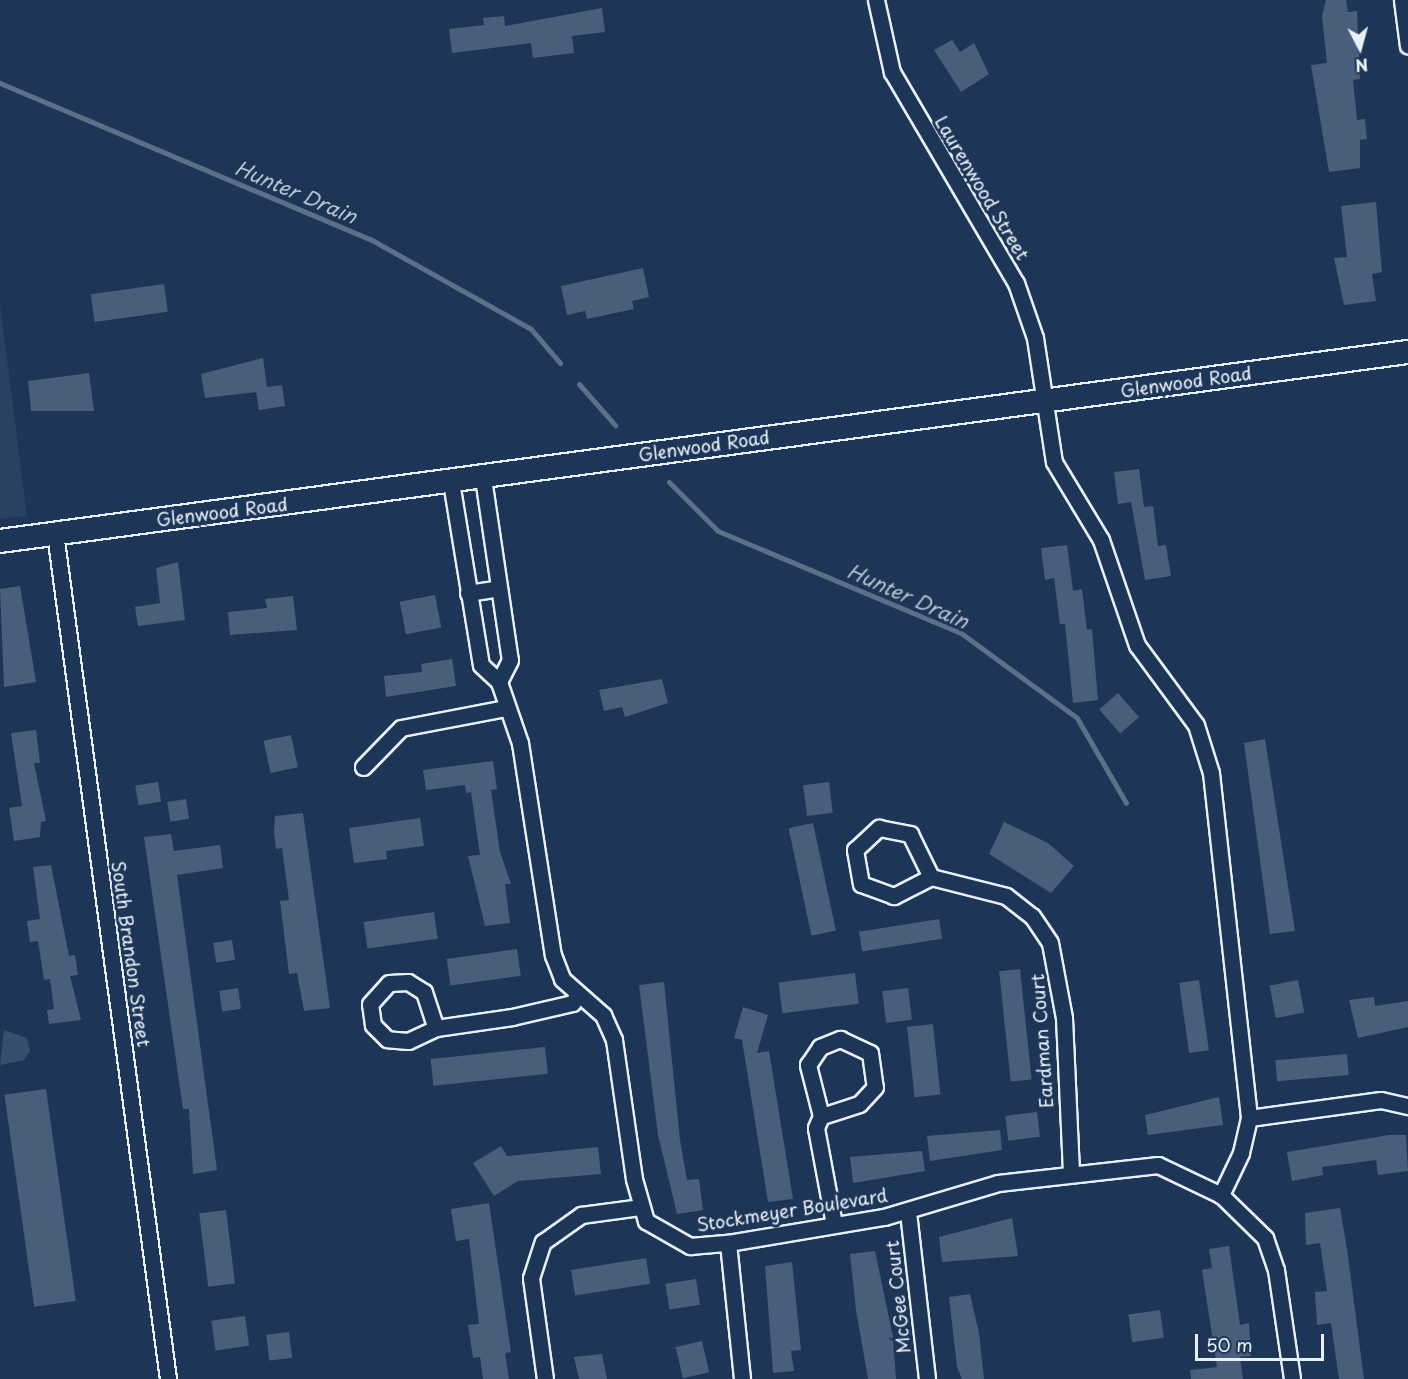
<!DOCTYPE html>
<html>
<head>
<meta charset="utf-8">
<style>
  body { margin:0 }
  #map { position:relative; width:1408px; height:1379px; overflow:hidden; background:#1d3557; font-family:"Playpen Sans",sans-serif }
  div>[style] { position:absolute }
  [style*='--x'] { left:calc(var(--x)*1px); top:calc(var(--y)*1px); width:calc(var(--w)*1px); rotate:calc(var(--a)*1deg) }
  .built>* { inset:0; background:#2a4162 }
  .green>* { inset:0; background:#374d6c }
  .stream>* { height:5px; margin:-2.5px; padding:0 2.5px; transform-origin:2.5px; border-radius:2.5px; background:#5d7089 }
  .building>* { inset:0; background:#495e7a; transform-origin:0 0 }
  .roads { filter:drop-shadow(2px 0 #e8f1f8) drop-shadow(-2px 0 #e8f1f8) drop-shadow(0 2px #e8f1f8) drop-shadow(0 -2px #e8f1f8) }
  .street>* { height:15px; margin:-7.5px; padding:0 7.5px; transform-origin:7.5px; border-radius:7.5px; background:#1d3557 }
  .secondary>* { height:22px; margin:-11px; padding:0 11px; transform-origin:11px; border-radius:11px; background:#1d3557 }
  span { translate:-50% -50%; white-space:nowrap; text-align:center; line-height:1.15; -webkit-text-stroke:6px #1d3557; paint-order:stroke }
  .street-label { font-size:18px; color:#e8f1f8 }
  .water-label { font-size:20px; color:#b7c4d1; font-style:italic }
  .north { position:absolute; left:1330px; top:18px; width:60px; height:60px; -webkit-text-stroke:4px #1d3557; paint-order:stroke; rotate:174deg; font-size:16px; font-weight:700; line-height:24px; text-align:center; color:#e8f1f8 }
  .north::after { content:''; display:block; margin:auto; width:21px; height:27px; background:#e8f1f8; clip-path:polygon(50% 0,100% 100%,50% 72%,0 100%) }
  .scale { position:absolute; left:1195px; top:1334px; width:129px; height:27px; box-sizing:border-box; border:3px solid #e8f1f8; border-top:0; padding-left:8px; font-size:18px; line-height:21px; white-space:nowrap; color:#e8f1f8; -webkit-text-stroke:4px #1d3557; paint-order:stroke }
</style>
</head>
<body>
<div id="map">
  <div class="built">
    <i style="clip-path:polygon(0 303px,27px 516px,0 519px)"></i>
  </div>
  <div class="green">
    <i style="clip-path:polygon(4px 1030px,27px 1038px,30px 1051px,24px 1060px,0 1065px)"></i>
  </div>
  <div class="stream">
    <i style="--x:0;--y:83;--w:402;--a:22.9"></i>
    <i style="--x:370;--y:239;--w:184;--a:29.2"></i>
    <i style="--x:531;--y:329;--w:45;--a:49.5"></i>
    <i style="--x:579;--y:384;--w:55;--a:48.7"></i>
    <i style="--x:669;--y:482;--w:69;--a:45"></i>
    <i style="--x:718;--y:531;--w:264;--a:22.8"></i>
    <i style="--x:961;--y:633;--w:144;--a:36.2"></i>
    <i style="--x:1077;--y:718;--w:98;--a:60"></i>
  </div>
  <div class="building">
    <i style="clip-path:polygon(1326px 0,1346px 0,1348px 12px,1357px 11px,1360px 79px,1353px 80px,1357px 120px,1365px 119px,1367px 139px,1360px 140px,1360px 168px,1329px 172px,1311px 65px,1327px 63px,1322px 16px)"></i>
    <i style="clip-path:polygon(602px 8px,605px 32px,572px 36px,574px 53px,533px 58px,531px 43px,452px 53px,449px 29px,484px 25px,483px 18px,504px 16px,505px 26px)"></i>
    <i style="clip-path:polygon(952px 40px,960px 52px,974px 43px,989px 74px,961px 92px,934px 50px)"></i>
    <i style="clip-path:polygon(1376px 202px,1382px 272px,1372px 274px,1376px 301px,1344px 305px,1334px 258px,1347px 257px,1341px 206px)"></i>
    <i style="clip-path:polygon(643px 268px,649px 297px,632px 301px,634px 309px,587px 319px,585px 311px,567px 315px,561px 286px)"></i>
    <i style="left:164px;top:284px;width:28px;height:74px;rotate:82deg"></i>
    <i style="clip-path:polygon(263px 358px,267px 387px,282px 385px,285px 406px,259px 410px,256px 392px,205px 398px,201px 374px)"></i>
    <i style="clip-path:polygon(89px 373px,94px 411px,31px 411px,28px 381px)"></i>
    <i style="clip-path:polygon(1139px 469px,1144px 507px,1153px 506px,1158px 546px,1166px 545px,1171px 576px,1145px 580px,1131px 502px,1118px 504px,1114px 472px)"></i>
    <i style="clip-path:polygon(1067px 545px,1073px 591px,1082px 589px,1087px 630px,1092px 629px,1098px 700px,1073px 703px,1065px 624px,1060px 624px,1054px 578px,1045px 580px,1041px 548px)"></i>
    <i style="clip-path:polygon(178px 562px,185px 620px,138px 626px,135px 607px,160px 603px,156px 568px)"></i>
    <i style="clip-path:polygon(20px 586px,36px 682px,4px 687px,0 589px)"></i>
    <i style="left:435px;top:595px;width:33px;height:36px;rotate:79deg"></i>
    <i style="clip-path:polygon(293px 596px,297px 630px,230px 635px,228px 612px,267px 608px,265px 599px)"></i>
    <i style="clip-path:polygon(452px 659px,456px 686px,386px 697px,384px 676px,422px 672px,421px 664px)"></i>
    <i style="clip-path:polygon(662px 679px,668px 703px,625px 717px,622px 707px,604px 711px,599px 690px)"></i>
    <i style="left:1118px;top:693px;width:32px;height:25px;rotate:49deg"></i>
    <i style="clip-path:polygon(36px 730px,40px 763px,34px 763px,46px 821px,41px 822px,40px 837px,14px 841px,9px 808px,22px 806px,11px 733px)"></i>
    <i style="left:291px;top:735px;width:33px;height:28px;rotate:78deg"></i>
    <i style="clip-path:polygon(1265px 739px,1295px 931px,1270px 934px,1244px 743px)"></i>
    <i style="clip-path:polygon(493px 761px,497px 789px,491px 790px,500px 852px,511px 884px,505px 884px,510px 923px,485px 926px,468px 856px,480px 855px,471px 792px,466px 793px,465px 785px,426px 790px,423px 770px)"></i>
    <i style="left:158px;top:782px;width:20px;height:23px;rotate:81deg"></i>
    <i style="left:829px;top:782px;width:31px;height:26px;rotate:83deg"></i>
    <i style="left:186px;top:799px;width:20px;height:19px;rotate:81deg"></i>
    <i style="clip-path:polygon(303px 813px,330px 1008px,304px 1011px,297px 973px,289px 974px,280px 901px,289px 900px,282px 848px,276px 849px,274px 832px,275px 816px)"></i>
    <i style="clip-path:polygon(420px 818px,424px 846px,386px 851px,387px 859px,354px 863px,349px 828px)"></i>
    <i style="clip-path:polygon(1004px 822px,1048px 843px,1074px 866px,1051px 893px,989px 854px)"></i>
    <i style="left:813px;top:823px;width:110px;height:25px;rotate:78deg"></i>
    <i style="clip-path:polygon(171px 834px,174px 851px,220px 845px,223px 868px,177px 875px,217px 1170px,193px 1174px,189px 1109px,183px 1109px,144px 837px)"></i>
    <i style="clip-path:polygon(51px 865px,69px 956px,75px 955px,78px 975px,70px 976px,81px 1020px,49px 1024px,47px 1010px,54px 1009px,50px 979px,44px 980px,38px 941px,30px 942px,27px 921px,40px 919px,33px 867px)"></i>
    <i style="left:434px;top:912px;width:27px;height:71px;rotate:82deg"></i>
    <i style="left:939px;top:919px;width:20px;height:81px;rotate:81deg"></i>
    <i style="left:232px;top:940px;width:20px;height:19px;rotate:81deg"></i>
    <i style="left:517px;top:949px;width:27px;height:71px;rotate:82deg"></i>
    <i style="left:1020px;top:969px;width:111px;height:21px;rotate:84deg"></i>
    <i style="left:855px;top:973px;width:31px;height:77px;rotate:83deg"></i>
    <i style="left:1199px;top:980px;width:71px;height:20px;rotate:82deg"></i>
    <i style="left:1298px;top:980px;width:33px;height:29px;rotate:79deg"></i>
    <i style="clip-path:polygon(664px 982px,680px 1140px,687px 1180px,699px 1179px,703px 1210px,677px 1214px,658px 1135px,639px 985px)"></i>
    <i style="left:238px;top:988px;width:21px;height:19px;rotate:82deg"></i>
    <i style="left:908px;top:988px;width:32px;height:26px;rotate:83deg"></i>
    <i style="clip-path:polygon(1374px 997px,1375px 1006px,1408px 1001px,1408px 1027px,1358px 1038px,1349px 1000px)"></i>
    <i style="clip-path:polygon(743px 1007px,768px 1015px,757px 1053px,769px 1051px,793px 1199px,768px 1202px,742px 1040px,734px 1038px)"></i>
    <i style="left:933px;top:1024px;width:71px;height:26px;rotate:84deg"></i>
    <i style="left:545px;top:1047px;width:27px;height:115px;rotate:84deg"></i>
    <i style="left:1347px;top:1054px;width:21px;height:72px;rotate:85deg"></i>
    <i style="left:46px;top:1089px;width:214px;height:42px;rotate:82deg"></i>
    <i style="clip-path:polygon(1219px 1097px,1223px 1125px,1148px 1135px,1145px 1115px)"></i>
    <i style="left:1037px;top:1112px;width:25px;height:32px;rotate:83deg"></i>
    <i style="clip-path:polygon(1000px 1130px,1002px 1150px,930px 1161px,927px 1136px)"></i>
    <i style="clip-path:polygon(1389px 1135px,1406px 1135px,1408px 1171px,1378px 1175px,1376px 1160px,1322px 1167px,1323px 1175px,1292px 1181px,1287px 1152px)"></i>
    <i style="clip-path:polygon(501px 1146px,507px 1156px,598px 1147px,601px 1174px,518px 1181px,494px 1196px,473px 1163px)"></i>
    <i style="clip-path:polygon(922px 1151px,925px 1171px,853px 1183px,850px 1157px)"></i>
    <i style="clip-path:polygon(489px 1203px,511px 1352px,505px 1353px,509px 1379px,483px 1379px,480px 1357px,473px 1358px,468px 1325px,479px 1324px,469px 1239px,456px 1241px,451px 1209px)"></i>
    <i style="clip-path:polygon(1340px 1208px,1347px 1249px,1364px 1379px,1339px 1379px,1331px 1323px,1317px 1325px,1315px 1292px,1327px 1291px,1320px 1243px,1306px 1245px,1305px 1213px)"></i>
    <i style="left:226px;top:1210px;width:74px;height:27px;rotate:83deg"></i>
    <i style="clip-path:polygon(1012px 1218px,1018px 1256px,942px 1262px,939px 1237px)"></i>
    <i style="clip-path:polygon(1229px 1246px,1240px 1325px,1249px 1323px,1251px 1356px,1240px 1357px,1243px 1379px,1191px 1379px,1190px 1370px,1217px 1367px,1202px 1270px,1212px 1268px,1209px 1249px)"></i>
    <i style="clip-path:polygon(875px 1251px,893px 1337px,896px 1379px,868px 1379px,856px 1310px,850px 1254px)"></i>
    <i style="left:646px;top:1258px;width:26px;height:76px;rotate:81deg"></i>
    <i style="clip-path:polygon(792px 1262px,801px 1350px,791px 1351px,794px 1371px,773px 1373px,765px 1266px)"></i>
    <i style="left:696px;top:1279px;width:26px;height:31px;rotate:81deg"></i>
    <i style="clip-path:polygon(970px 1294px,979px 1333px,984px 1379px,962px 1379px,957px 1367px,949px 1297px)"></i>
    <i style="left:1160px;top:1310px;width:28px;height:32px;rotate:82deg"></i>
    <i style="left:245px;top:1316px;width:30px;height:34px;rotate:82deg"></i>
    <i style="left:289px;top:1332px;width:26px;height:23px;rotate:83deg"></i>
    <i style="left:702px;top:1341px;width:32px;height:27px;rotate:77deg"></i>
    <i style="clip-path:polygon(602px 1354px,607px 1379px,579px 1379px,574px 1357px)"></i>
  </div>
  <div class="roads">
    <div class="street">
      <i style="--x:876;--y:0;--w:74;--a:77.5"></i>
      <i style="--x:892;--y:72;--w:245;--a:59.6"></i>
      <i style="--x:1016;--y:283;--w:58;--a:70.9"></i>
      <i style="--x:1035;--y:338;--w:125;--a:81.3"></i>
      <i style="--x:1054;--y:462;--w:91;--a:58.9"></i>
      <i style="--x:1101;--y:540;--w:111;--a:71.1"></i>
      <i style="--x:1137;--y:645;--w:99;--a:53.6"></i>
      <i style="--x:1196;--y:725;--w:50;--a:72.6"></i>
      <i style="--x:1211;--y:773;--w:347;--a:83.7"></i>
      <i style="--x:1249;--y:1118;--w:36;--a:103"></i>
      <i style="--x:1241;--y:1153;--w:47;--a:115.5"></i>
      <i style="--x:1402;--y:0;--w:46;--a:82.6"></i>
      <i style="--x:483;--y:478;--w:184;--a:81.6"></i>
      <i style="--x:510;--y:660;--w:25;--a:117"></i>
      <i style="--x:451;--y:482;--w:185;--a:80.7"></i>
      <i style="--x:481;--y:665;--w:25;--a:43"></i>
      <i style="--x:499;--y:682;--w:65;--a:71"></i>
      <i style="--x:520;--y:743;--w:215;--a:81.2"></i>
      <i style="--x:553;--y:955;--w:26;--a:69"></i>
      <i style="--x:562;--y:979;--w:55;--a:41.3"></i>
      <i style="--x:603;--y:1015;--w:27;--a:66"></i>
      <i style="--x:614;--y:1040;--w:140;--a:81.8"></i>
      <i style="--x:634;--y:1179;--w:44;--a:74.1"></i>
      <i style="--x:646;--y:1221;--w:51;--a:29.6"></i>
      <i style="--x:690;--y:1246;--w:38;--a:-5"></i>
      <i style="--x:728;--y:1243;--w:158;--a:-9.5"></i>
      <i style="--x:884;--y:1217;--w:119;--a:-16.6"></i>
      <i style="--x:998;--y:1183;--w:161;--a:-6.4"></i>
      <i style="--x:1158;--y:1165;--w:70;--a:25.5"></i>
      <i style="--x:1221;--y:1195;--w:62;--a:44.3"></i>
      <i style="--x:1265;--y:1238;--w:34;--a:71"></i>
      <i style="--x:1276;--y:1270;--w:110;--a:81.6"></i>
      <i style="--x:55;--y:533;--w:854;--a:82.39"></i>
      <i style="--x:468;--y:593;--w:30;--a:-9"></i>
      <i style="--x:363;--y:767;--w:54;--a:-45.7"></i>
      <i style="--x:401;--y:728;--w:107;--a:-10.8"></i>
      <i style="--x:879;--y:828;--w:32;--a:11"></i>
      <i style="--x:910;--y:834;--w:48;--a:64"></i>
      <i style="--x:931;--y:877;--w:42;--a:152.8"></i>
      <i style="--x:894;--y:896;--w:35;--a:-160"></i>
      <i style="--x:861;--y:884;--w:35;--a:-100"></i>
      <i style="--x:855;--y:850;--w:33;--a:-43"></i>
      <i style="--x:931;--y:877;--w:77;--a:14.2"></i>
      <i style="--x:1006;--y:896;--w:33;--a:38"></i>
      <i style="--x:1032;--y:916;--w:32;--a:56"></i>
      <i style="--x:1050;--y:943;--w:76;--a:79.4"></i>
      <i style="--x:1064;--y:1018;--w:154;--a:87.4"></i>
      <i style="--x:408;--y:982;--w:19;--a:32"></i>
      <i style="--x:424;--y:992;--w:38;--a:72"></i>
      <i style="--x:436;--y:1028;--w:31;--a:155"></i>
      <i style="--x:408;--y:1041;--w:21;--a:-175"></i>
      <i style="--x:387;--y:1039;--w:20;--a:-135"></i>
      <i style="--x:373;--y:1025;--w:21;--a:-98"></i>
      <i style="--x:370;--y:1004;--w:28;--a:-48"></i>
      <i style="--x:389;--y:983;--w:19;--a:-3"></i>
      <i style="--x:436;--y:1028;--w:77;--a:-8.2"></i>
      <i style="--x:512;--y:1017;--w:62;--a:-13.1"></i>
      <i style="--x:572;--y:1003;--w:11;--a:-49"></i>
      <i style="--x:840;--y:1039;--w:33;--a:25"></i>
      <i style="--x:870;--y:1053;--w:34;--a:82"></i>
      <i style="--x:875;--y:1087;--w:23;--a:133"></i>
      <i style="--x:859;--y:1104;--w:40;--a:162"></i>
      <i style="--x:821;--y:1116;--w:53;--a:-104.3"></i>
      <i style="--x:808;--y:1065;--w:22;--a:-56"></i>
      <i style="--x:820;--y:1047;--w:22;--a:-22"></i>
      <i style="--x:821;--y:1116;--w:13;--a:113"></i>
      <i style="--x:816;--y:1128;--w:98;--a:79.4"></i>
      <i style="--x:1249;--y:1118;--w:133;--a:-7.8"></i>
      <i style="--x:1381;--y:1100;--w:28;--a:13"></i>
      <i style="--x:908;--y:1212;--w:168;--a:83.5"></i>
      <i style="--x:728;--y:1243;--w:137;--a:84.1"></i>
      <i style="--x:545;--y:1379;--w:102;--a:-97.9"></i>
      <i style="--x:531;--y:1278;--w:38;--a:-72"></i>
      <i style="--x:543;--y:1242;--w:47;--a:-35.4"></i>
      <i style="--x:581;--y:1215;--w:61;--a:-7.6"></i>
    </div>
    <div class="secondary">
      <i style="--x:0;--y:541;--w:1421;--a:-7.65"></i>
    </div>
  </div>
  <div class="street-label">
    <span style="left:982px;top:188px;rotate:59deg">Laurenwood Street</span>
    <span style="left:1186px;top:382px;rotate:-8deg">Glenwood Road</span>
    <span style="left:704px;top:446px;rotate:-8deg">Glenwood Road</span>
    <span style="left:222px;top:512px;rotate:-7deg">Glenwood Road</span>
    <span style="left:131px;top:954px;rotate:82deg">South Brandon Street</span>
    <span style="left:1042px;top:1041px;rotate:-94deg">Eardman Court</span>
    <span style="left:792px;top:1210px;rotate:-9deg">Stockmeyer Boulevard</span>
    <span style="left:898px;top:1297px;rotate:-96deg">McGee Court</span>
  </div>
  <div class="water-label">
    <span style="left:296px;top:192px;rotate:23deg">Hunter Drain</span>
    <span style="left:908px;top:596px;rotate:24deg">Hunter Drain</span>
  </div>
  <div class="north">N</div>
  <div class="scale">50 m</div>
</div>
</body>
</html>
